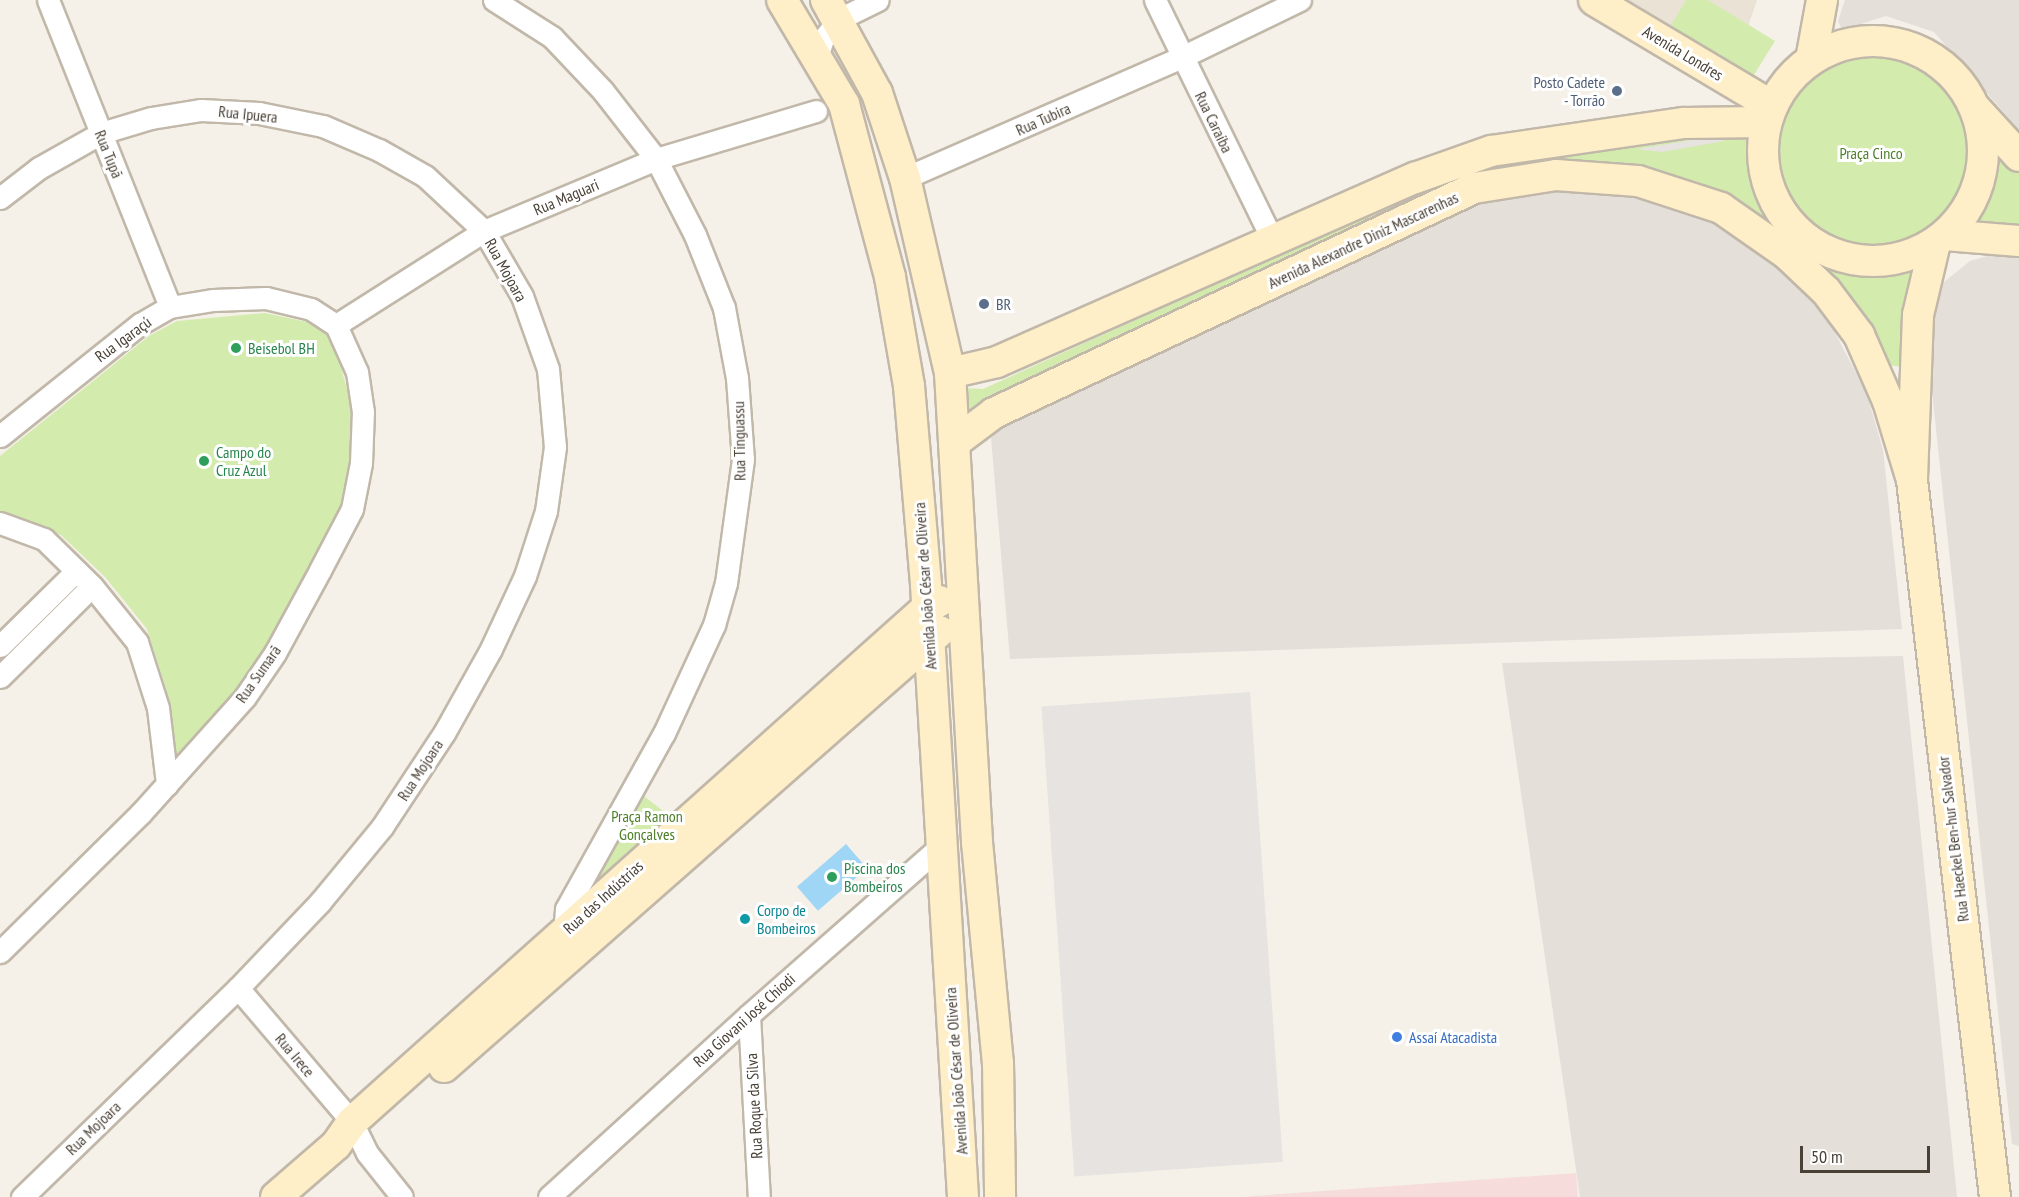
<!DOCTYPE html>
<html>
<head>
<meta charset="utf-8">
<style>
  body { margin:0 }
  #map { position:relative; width:2019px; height:1197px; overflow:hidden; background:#f5f0e8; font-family:"PT Sans Narrow",sans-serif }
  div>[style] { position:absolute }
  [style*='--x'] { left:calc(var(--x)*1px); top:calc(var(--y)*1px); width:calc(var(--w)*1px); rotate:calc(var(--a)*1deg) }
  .residential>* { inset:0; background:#e9e2d5 }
  .industrial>* { inset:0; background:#e4dfd9 }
  .medical>* { inset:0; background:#f6dddb }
  .green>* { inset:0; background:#d3ecae }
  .round { border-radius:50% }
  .parking>* { inset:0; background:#e6e3e0; transform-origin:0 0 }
  .water>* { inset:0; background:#a0d6f5; transform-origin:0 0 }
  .roads { filter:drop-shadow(2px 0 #c1b8a9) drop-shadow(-2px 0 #c1b8a9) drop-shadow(0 2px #c1b8a9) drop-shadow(0 -2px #c1b8a9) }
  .street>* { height:21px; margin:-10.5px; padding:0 10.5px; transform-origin:10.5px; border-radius:10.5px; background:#fff }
  .secondary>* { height:30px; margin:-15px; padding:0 15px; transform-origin:15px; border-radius:15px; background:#ffefc8 }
  .secondary>.ring { margin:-15px; padding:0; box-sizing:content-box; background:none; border:30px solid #ffefc8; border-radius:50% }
  .dots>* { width:16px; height:16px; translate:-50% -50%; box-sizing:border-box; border:3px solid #fff; border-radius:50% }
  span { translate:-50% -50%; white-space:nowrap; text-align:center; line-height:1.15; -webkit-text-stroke:6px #fff; paint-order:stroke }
  .street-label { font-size:16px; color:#494136 }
  .service-label { font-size:16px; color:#4e5e75 }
  .right { translate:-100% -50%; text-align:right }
  .left { translate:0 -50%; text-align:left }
  .park-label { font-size:16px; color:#4b7f25 }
  .leisure-label { font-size:16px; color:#27864d }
  .culture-label { font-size:16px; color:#0d838f }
  .shop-label { font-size:16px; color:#366cbe }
  .scale { position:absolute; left:1800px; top:1146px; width:130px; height:27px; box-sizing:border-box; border:3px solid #494136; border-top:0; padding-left:8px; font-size:18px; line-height:21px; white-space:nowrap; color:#494136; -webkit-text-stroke:4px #fff; paint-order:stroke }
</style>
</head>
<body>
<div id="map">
  <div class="residential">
    <i style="clip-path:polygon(1629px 0,1757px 0,1735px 65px)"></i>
  </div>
  <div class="industrial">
    <i style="clip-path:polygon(1845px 0,2019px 0,2019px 130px,1934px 32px,1886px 16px,1842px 30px,1838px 21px)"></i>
    <i style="clip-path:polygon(1553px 183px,1615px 188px,1697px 207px,1767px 249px,1819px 302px,1867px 394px,1883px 450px,1902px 629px,1010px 659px,991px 438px,999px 420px,1453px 207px)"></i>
    <i style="clip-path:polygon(2008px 250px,2019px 253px,2019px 1146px,2012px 1144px,1931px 382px,1929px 316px,1939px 286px,1970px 261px)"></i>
    <i style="clip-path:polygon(1903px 656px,1957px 1197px,1580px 1197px,1502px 663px)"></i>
  </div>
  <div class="medical">
    <i style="clip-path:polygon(1576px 1173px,1578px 1197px,1240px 1197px)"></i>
  </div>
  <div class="green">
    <i style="clip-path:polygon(1686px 0,1708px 0,1775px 41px,1752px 78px,1670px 27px)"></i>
    <i class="round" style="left:1774px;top:56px;width:194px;height:194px"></i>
    <i style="clip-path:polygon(1753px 130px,1755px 168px,1780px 235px,1667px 182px,1545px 161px,1489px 174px,970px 415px,965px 388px,983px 389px,1423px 190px,1499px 162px)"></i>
    <i style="clip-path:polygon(1987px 135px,2019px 170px,2019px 231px,1960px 228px,1979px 195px,1990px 166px)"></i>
    <i style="clip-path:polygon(1797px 247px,1851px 271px,1875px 275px,1929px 250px,1908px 368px,1888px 365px)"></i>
    <i style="clip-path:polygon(265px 313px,307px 322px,332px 336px,355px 417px,353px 464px,345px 507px,246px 680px,174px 758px,166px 689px,147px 629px,105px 577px,61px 535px,0 512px,0 456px,149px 336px,177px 321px)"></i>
    <i style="clip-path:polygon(640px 793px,680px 824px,582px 911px)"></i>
  </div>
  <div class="parking">
    <i style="clip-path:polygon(1723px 135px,1724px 141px,1662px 152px,1637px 149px)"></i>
    <i style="left:1250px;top:692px;width:471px;height:209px;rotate:86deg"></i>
  </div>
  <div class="water">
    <i style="left:846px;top:844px;width:32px;height:65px;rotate:49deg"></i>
  </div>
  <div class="roads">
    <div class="street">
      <i style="--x:48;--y:0;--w:330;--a:68.3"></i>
      <i style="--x:494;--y:0;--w:69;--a:32.5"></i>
      <i style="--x:552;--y:37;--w:74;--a:46.6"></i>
      <i style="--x:603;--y:91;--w:86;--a:52.1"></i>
      <i style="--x:656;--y:159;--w:85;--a:62.8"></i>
      <i style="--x:695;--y:235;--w:79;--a:68.3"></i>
      <i style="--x:724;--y:308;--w:71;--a:79.5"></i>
      <i style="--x:737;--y:378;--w:81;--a:85.8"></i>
      <i style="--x:743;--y:459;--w:125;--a:97.8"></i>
      <i style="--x:726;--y:583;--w:44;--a:105.9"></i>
      <i style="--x:714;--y:625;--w:119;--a:114.8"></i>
      <i style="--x:664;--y:733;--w:201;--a:119.1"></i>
      <i style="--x:566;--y:909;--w:13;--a:94"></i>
      <i style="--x:565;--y:922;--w:16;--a:55"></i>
      <i style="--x:1155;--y:0;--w:271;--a:63.9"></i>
      <i style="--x:817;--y:57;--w:19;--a:-72"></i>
      <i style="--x:823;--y:39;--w:26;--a:-51"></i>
      <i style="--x:839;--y:19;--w:43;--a:-26"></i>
      <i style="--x:905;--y:178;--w:302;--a:-23.6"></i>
      <i style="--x:1182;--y:57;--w:131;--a:-25.8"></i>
      <i style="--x:0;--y:198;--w:49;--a:-37.6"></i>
      <i style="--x:39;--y:168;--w:71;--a:-29.4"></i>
      <i style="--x:101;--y:133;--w:52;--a:-16.7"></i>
      <i style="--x:151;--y:118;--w:51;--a:-9.1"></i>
      <i style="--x:201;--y:110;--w:58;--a:3"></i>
      <i style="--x:259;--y:113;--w:65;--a:11.5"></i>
      <i style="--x:323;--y:126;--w:61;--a:23.2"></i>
      <i style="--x:379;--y:150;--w:53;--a:29.5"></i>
      <i style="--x:425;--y:176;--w:81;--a:43"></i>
      <i style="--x:484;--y:231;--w:75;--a:59.7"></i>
      <i style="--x:522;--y:296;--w:77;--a:70.4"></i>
      <i style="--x:548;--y:369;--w:78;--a:84.9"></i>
      <i style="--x:555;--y:447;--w:65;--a:98"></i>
      <i style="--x:546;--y:511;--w:68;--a:107.9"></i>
      <i style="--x:525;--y:576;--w:81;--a:115"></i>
      <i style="--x:491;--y:649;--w:96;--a:119.2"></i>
      <i style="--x:444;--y:733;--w:113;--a:123.4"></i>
      <i style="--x:382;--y:827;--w:97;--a:129.6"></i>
      <i style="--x:320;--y:902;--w:119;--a:133.6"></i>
      <i style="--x:238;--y:988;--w:301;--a:135.9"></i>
      <i style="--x:336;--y:325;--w:175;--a:-32.4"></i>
      <i style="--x:484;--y:231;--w:186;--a:-22.7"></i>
      <i style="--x:656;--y:159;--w:167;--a:-16.7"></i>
      <i style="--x:0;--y:436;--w:179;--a:-38.7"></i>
      <i style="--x:140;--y:324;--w:34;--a:-30"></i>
      <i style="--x:170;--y:307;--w:44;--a:-9.2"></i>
      <i style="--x:213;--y:300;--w:53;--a:-2.2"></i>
      <i style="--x:266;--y:298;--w:46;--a:13.7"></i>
      <i style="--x:311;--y:309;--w:30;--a:33"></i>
      <i style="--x:0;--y:523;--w:47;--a:20"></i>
      <i style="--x:44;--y:539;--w:67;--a:44.4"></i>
      <i style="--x:92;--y:586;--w:72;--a:51.2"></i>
      <i style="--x:137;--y:642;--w:69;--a:72.3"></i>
      <i style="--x:158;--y:708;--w:77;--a:83.2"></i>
      <i style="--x:0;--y:646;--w:107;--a:-44.6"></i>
      <i style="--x:0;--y:677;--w:129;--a:-44.7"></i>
      <i style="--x:0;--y:952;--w:197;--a:-44.6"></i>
      <i style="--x:140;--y:814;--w:157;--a:-48.1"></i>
      <i style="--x:245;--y:697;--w:53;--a:-55.7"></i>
      <i style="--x:275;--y:653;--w:94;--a:-61.5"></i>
      <i style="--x:320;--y:570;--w:69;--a:-62.3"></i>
      <i style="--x:352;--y:509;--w:47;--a:-78.9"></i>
      <i style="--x:361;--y:463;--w:51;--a:-87.8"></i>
      <i style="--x:363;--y:412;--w:40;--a:-98.5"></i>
      <i style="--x:357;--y:372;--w:51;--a:-114.1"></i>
      <i style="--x:238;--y:988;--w:176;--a:49.6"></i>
      <i style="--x:352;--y:1122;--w:34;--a:64"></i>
      <i style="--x:367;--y:1153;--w:56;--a:51.5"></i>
      <i style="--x:749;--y:1015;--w:182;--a:86.9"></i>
      <i style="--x:549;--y:1197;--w:270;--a:-42.3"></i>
      <i style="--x:749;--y:1015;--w:256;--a:-41.4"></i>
    </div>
    <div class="secondary">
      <i style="--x:782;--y:0;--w:121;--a:59.2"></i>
      <i style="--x:844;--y:104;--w:179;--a:75.1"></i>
      <i style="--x:890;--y:277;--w:111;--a:80.1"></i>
      <i style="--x:909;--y:386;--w:200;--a:85.1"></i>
      <i style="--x:926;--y:585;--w:613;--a:86.54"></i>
      <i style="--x:826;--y:0;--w:106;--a:61.3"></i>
      <i style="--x:877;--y:93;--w:89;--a:71.8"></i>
      <i style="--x:905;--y:178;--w:200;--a:77"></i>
      <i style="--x:950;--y:373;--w:470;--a:86.7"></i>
      <i style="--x:977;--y:842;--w:222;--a:84.6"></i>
      <i style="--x:998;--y:1063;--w:134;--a:89.1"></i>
      <i style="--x:1594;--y:0;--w:207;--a:30.8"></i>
      <i class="ring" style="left:1763px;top:41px;width:190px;height:190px"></i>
      <i style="--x:1811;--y:60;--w:61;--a:-79.6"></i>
      <i style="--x:1977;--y:110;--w:62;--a:47.6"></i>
      <i style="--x:1945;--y:235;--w:74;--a:4.6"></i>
      <i style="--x:1935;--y:243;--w:74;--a:103.3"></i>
      <i style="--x:1918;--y:315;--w:165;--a:92.1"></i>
      <i style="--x:1912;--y:480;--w:722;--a:83.4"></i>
      <i style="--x:950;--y:373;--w:48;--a:-13.2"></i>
      <i style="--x:997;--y:362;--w:457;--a:-23.8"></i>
      <i style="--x:1415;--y:178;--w:81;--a:-19.6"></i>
      <i style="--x:1491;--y:151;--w:195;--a:-8.3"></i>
      <i style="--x:1684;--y:123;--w:82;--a:-0.7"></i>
      <i style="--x:954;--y:443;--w:50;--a:-36.9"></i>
      <i style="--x:994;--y:413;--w:530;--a:-25.11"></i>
      <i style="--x:1474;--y:188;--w:83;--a:-9"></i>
      <i style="--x:1556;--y:175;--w:82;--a:4.2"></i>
      <i style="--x:1638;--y:181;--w:87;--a:18"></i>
      <i style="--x:1721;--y:208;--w:82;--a:35"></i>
      <i style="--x:1788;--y:255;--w:52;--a:43.5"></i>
      <i style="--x:1826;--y:291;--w:55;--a:53.1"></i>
      <i style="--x:1859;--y:335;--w:72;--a:66.3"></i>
      <i style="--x:1888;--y:401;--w:83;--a:73.1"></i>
      <i style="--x:444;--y:1067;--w:660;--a:-41.32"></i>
      <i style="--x:276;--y:1197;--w:79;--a:-40.9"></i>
      <i style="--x:336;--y:1145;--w:28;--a:-55"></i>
      <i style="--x:352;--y:1122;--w:773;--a:-41.8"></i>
      <i style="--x:928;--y:607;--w:13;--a:-27"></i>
    </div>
  </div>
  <div class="dots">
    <i style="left:1617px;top:91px;background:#5c6f8a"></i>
    <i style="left:984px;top:304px;background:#5c6f8a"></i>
    <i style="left:236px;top:348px;background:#2e9e5b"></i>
    <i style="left:204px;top:461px;background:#2e9e5b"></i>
    <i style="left:832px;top:877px;background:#2e9e5b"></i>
    <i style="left:745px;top:919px;background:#0f9aa8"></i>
    <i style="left:1397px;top:1037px;background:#3f7fe0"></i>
  </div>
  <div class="street-label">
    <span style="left:1683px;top:53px;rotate:31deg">Avenida Londres</span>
    <span style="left:248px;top:114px;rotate:6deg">Rua Ipuera</span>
    <span style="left:1043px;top:119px;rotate:-24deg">Rua Tubira</span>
    <span style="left:1214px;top:122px;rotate:64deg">Rua Caraíba</span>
    <span style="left:109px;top:154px;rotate:68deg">Rua Tupã</span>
    <span style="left:566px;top:197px;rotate:-23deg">Rua Maguari</span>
    <span style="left:1363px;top:240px;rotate:-25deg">Avenida Alexandre Diniz Mascarenhas</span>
    <span style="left:506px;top:270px;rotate:61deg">Rua Mojoara</span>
    <span style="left:123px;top:339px;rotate:-36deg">Rua Igaraçú</span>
    <span style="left:739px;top:441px;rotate:-91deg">Rua Tinguassu</span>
    <span style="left:925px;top:586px;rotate:-94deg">Avenida João César de Oliveira</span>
    <span style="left:258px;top:674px;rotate:-55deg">Rua Sumarã</span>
    <span style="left:420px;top:770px;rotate:-57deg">Rua Mojoara</span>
    <span style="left:1953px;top:839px;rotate:-97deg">Rua Haeckel Ben-hur Salvador</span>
    <span style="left:603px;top:897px;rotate:-42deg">Rua das Indústrias</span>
    <span style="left:744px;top:1020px;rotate:-42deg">Rua Giovani José Chiodi</span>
    <span style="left:295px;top:1055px;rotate:50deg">Rua Irece</span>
    <span style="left:956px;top:1071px;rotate:-94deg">Avenida João César de Oliveira</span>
    <span style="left:754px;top:1106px;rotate:-93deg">Rua Roque da Silva</span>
    <span style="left:93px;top:1128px;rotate:-44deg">Rua Mojoara</span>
  </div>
  <div class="service-label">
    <span class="right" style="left:1605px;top:91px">Posto Cadete<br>- Torrão</span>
    <span class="left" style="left:996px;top:304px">BR</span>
  </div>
  <div class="park-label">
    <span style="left:1871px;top:153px">Praça Cinco</span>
    <span style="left:647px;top:825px">Praça Ramon<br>Gonçalves</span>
  </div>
  <div class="leisure-label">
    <span class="left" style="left:248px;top:348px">Beisebol BH</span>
    <span class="left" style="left:216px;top:461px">Campo do<br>Cruz Azul</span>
    <span class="left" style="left:844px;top:877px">Piscina dos<br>Bombeiros</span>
  </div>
  <div class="culture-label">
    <span class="left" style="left:757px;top:919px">Corpo de<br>Bombeiros</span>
  </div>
  <div class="shop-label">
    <span class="left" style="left:1409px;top:1037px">Assaí Atacadista</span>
  </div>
  <div class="scale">50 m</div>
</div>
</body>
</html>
